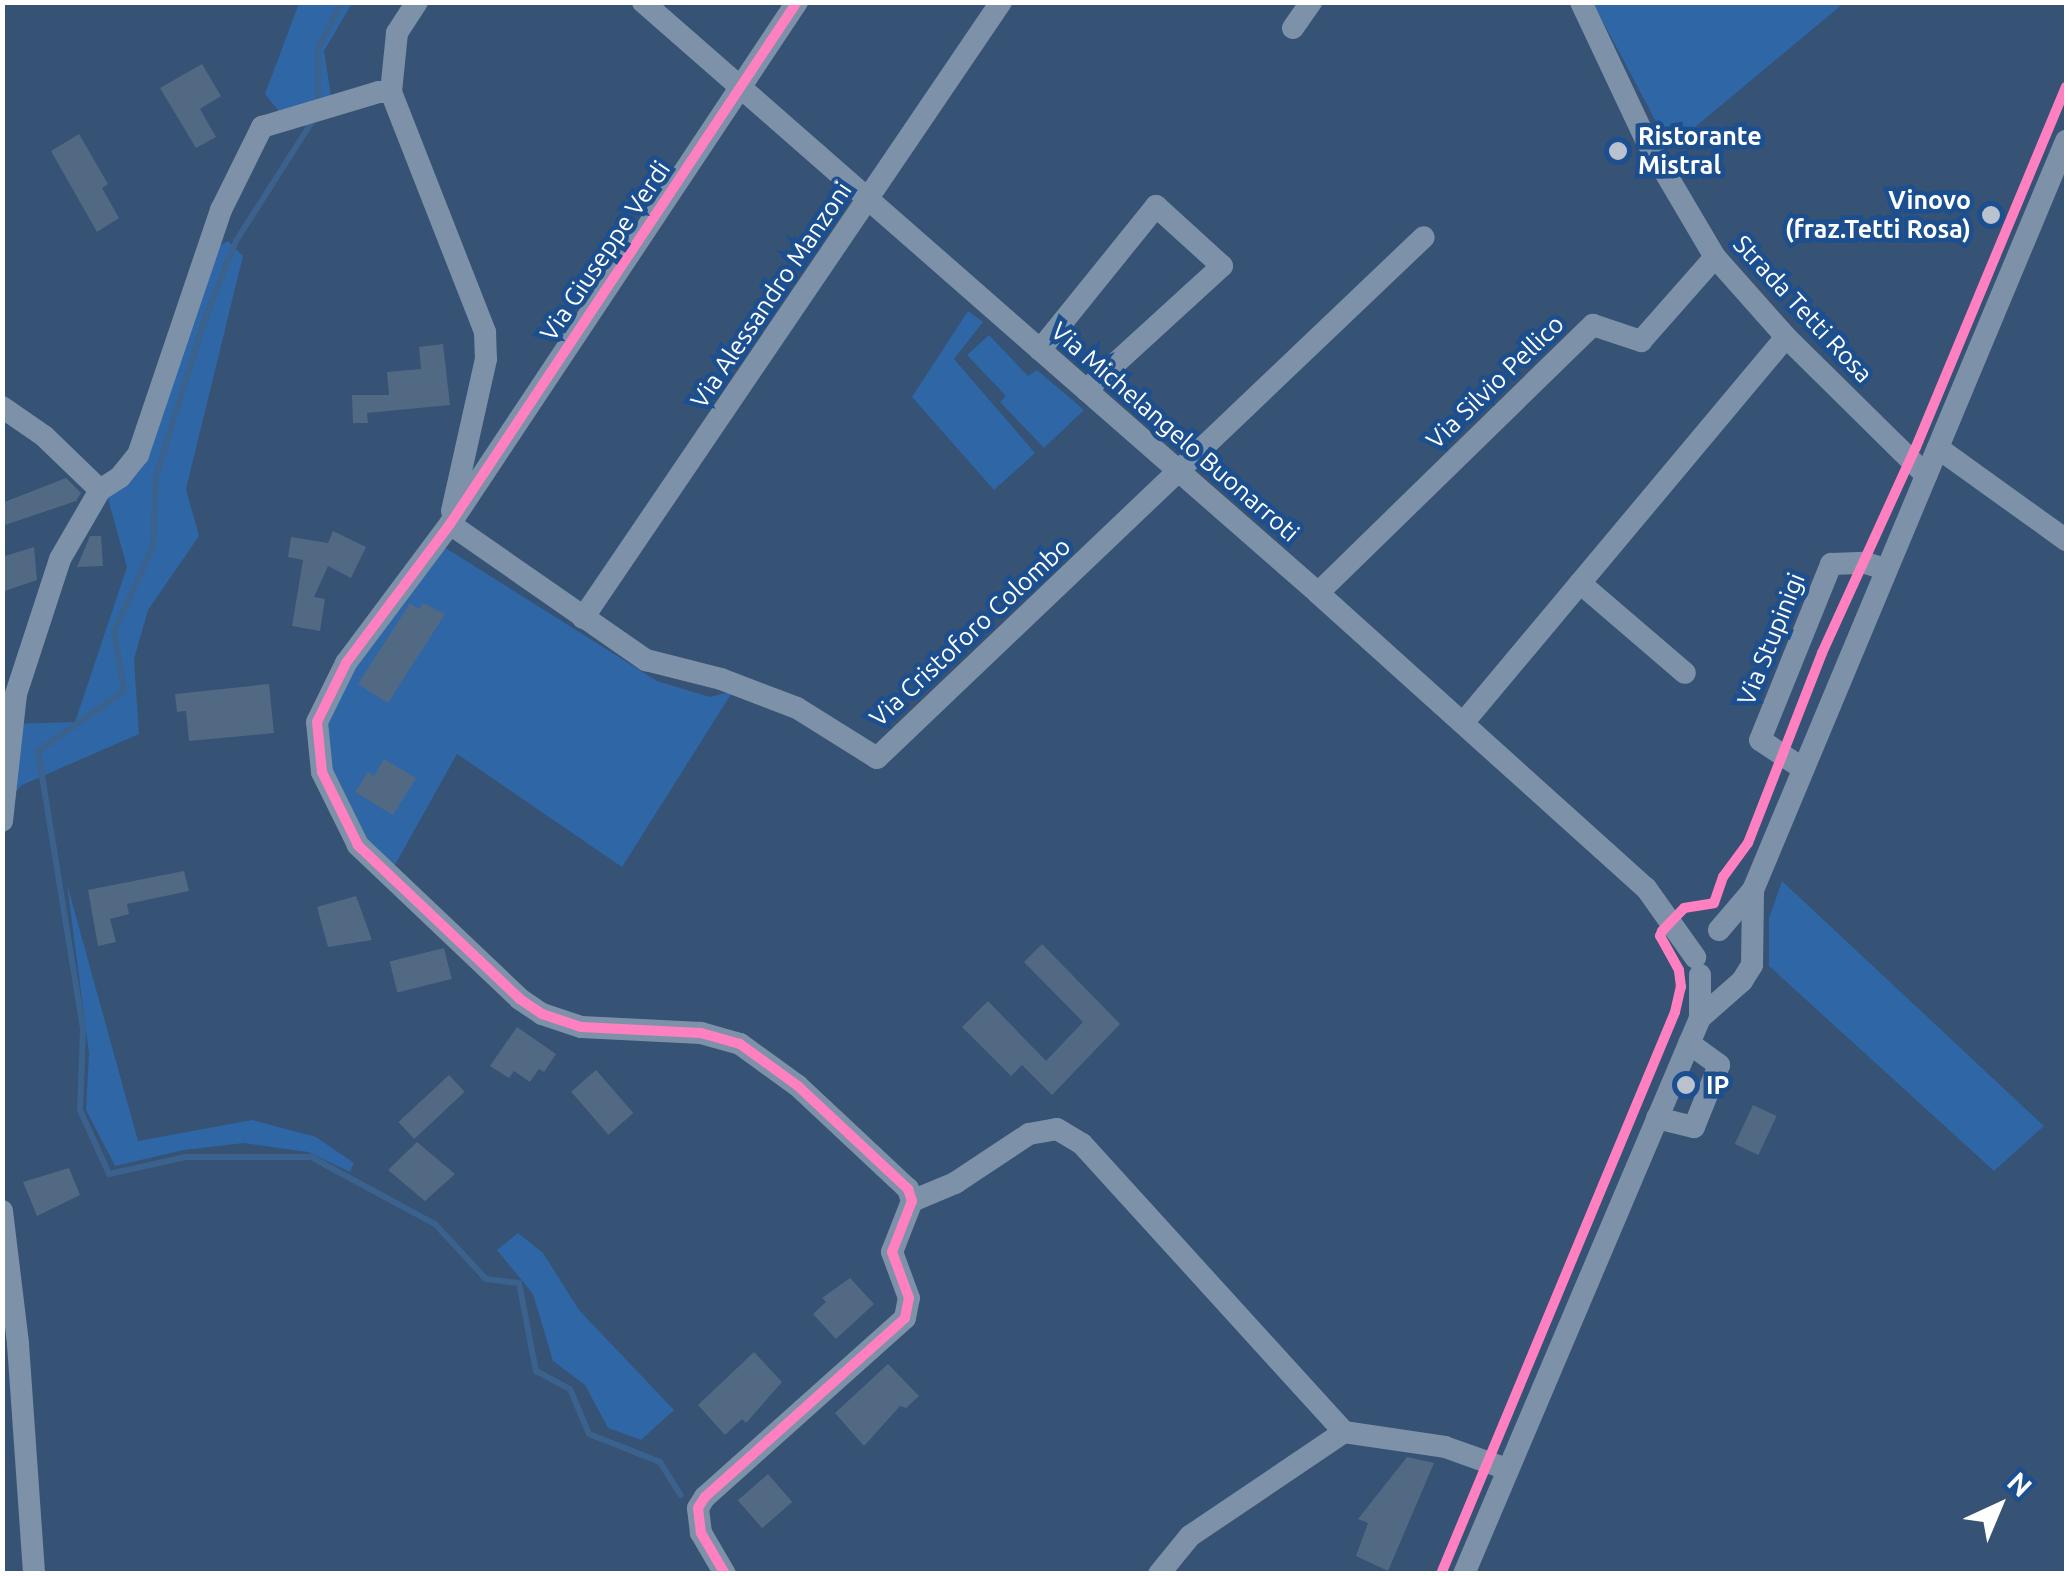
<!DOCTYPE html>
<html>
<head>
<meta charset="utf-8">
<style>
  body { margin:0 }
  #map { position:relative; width:2069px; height:1576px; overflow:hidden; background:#365274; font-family:Ubuntu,sans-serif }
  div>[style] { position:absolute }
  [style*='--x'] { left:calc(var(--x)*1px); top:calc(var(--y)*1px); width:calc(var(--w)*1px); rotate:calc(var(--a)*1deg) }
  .green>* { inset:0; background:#2f66a5 }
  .stream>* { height:6px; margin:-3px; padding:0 3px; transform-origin:3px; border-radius:3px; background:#3b618d }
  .building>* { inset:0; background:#526984; transform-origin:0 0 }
  .minor>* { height:22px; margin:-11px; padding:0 11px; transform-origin:11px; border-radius:11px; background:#7d92a8 }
  .cycleway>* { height:10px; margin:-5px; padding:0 5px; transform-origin:5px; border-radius:5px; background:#ff80c0 }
  .dots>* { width:28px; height:28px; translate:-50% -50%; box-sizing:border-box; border:5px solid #1b4f8f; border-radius:50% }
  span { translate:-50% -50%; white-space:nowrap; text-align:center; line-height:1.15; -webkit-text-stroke:9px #1b4f8f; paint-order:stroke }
  .poi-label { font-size:25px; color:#fff; font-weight:700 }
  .left { translate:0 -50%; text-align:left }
  .right { translate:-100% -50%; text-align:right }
  .street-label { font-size:25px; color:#fff }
  .frame { position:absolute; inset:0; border:5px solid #fff; pointer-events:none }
  .north { position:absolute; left:1949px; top:1456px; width:100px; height:100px; -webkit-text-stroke:8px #1b4f8f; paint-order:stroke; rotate:44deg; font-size:28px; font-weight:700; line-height:40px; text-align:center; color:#fff }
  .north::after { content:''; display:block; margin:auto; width:35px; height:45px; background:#fff; clip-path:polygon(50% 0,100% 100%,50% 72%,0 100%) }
</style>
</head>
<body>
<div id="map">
  <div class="green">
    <i style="clip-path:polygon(299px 3px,352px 3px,324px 51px,331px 96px,281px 114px,265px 94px)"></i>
    <i style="clip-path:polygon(1593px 3px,1844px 3px,1670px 148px)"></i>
    <i style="clip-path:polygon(228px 241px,243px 256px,186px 489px,199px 536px,148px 610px,134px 659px,139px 734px,22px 785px,3px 805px,4px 724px,75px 722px,127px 567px,108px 499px,133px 471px,210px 251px)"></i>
    <i style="clip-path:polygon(968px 311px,983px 322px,954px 359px,1035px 453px,994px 490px,912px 397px)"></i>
    <i style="clip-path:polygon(989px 335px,1028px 376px,1037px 370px,1084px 410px,1044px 448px,1000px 402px,1006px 396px,967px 355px)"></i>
    <i style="clip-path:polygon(444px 547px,657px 681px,710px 697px,733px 691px,622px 867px,457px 754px,391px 872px,363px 838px,333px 783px,323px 730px,341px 685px)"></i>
    <i style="clip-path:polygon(1782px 881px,2044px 1126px,1994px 1171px,1769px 966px,1769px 918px)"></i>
    <i style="clip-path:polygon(67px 884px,138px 1141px,252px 1120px,316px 1137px,354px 1163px,350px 1172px,308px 1152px,244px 1143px,184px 1150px,115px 1166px,86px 1110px,89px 1053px)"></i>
    <i style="clip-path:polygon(518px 1233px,543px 1253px,579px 1310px,674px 1410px,641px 1440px,608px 1428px,585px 1385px,553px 1361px,533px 1294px,497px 1250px)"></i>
  </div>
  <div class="stream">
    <i style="--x:318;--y:105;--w:56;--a:-90"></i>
    <i style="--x:318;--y:49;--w:53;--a:-62.9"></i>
    <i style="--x:315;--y:117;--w:147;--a:122.5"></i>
    <i style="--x:236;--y:241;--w:87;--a:111.6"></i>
    <i style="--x:204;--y:322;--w:161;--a:107.3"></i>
    <i style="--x:156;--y:476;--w:71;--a:92.4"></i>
    <i style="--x:153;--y:547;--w:93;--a:114.9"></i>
    <i style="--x:114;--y:631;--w:61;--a:80.5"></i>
    <i style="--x:124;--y:691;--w:105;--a:145.1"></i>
    <i style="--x:38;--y:751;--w:282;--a:80.8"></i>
    <i style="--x:83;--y:1029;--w:81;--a:92.1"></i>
    <i style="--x:80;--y:1110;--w:70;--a:65.6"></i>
    <i style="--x:109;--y:1174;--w:79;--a:-12.4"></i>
    <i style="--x:186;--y:1157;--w:125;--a:0"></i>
    <i style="--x:311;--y:1157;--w:141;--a:28.4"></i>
    <i style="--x:435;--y:1224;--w:75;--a:47.2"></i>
    <i style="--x:486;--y:1279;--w:33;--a:7"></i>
    <i style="--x:519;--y:1283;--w:90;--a:79.1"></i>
    <i style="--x:536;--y:1371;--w:38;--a:28"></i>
    <i style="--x:570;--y:1389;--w:49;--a:67.1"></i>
    <i style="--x:589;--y:1434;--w:76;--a:21.5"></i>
    <i style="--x:660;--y:1462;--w:39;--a:58"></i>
  </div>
  <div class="building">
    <i style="clip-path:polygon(202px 64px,221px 96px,200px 109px,216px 137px,196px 148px,160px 88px)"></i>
    <i style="clip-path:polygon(79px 134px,108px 184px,102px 188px,119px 218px,97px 232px,51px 151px)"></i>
    <i style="clip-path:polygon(443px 344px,450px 405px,367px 413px,368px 423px,353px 423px,352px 395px,389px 395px,387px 372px,421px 369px,419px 347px)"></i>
    <i style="clip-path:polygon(66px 478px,81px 493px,76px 501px,2px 526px,2px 503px)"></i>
    <i style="clip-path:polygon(333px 531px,366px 547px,351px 578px,328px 566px,314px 597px,325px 599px,320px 631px,292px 626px,303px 560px,288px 557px,291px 537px,328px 543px)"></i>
    <i style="clip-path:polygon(90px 536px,101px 536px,103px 566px,77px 567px)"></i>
    <i style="clip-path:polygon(34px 547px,37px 580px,2px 592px,2px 557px)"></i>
    <i style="clip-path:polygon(410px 603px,419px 609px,423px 603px,445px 614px,388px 703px,358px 684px)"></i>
    <i style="clip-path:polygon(269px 684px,274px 733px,189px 741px,186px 711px,177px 712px,175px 694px)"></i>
    <i style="clip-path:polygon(384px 759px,416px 778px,393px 815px,355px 792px,368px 772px,374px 776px)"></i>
    <i style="clip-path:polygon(184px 871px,189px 891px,127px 904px,129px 914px,110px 919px,116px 942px,98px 946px,88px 890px)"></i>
    <i style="clip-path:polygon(356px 896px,372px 940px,328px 947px,317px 907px)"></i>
    <i style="clip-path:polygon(1042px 944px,1120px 1024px,1052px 1095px,1022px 1065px,1011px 1076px,962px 1027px,988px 1001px,1046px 1061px,1083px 1022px,1024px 962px)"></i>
    <i style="left:444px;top:948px;width:32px;height:56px;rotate:76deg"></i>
    <i style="clip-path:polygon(517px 1027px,556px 1054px,544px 1072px,539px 1069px,530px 1082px,514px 1071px,509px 1078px,490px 1066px)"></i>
    <i style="left:596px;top:1070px;width:57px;height:33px;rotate:49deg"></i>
    <i style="left:449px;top:1075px;width:23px;height:69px;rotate:47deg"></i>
    <i style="left:1753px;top:1105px;width:26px;height:43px;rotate:25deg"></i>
    <i style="clip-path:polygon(417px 1142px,455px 1174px,425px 1201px,388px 1170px)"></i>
    <i style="clip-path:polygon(69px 1168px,80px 1195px,37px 1216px,23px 1182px)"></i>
    <i style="clip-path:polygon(850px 1278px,874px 1304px,836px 1339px,813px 1314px,826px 1302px,822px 1298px)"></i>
    <i style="clip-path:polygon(754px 1352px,782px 1382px,746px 1423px,742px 1419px,725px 1435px,698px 1405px)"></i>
    <i style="clip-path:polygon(888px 1364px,919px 1396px,906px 1408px,900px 1406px,864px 1446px,835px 1413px)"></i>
    <i style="clip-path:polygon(1407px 1457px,1434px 1463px,1388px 1571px,1356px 1556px,1368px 1523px,1358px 1519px)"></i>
    <i style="left:768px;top:1474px;width:37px;height:40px;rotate:49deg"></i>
  </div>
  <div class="minor">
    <i style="--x:417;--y:2;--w:37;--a:123"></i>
    <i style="--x:397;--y:33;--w:59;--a:95.8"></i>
    <i style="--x:391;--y:92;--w:258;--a:68.6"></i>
    <i style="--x:485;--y:332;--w:27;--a:88"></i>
    <i style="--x:486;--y:359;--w:156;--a:102.6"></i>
    <i style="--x:643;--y:2;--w:897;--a:41.2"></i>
    <i style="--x:1318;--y:593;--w:441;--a:42"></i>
    <i style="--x:1646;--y:888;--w:85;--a:54.6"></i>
    <i style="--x:1581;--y:2;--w:153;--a:64.8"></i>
    <i style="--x:1646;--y:140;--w:136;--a:59.5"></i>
    <i style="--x:1715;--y:257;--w:107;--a:48.4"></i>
    <i style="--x:1786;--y:337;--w:197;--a:44.6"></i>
    <i style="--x:1293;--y:28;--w:32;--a:-55"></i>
    <i style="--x:1040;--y:350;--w:185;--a:-51.1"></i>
    <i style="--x:1156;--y:206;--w:89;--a:42.3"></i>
    <i style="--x:1222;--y:266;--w:184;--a:137.6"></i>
    <i style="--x:2;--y:407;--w:51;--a:34.6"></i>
    <i style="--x:44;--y:436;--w:78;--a:44"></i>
    <i style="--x:1938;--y:448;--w:158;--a:35.7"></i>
    <i style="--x:450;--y:524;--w:239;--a:34.8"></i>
    <i style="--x:646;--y:660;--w:77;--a:14.2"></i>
    <i style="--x:721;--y:679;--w:81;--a:20.9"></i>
    <i style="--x:797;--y:708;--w:94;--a:32"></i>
    <i style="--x:877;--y:758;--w:755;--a:-43.61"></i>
    <i style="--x:1580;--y:583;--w:138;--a:40.6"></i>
    <i style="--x:1318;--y:593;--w:384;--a:-44.3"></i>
    <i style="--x:1593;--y:325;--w:51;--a:18.4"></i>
    <i style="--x:1641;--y:341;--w:112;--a:-48.6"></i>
    <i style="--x:583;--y:618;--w:744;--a:-55.84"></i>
    <i style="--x:1463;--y:723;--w:503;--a:-50.08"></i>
    <i style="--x:1802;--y:768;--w:50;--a:-146.3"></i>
    <i style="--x:1760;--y:740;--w:190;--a:-68"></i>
    <i style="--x:1831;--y:564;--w:34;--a:-2"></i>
    <i style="--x:1865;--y:563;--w:22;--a:16"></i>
    <i style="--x:2;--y:821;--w:128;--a:-83.7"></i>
    <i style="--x:16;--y:694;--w:142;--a:-71.9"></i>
    <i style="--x:60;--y:559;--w:80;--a:-59.9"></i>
    <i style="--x:100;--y:490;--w:24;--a:-33"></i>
    <i style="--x:120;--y:477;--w:28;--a:-51"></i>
    <i style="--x:138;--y:455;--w:259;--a:-71.3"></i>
    <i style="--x:221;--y:210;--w:93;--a:-63.7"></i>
    <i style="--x:262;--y:127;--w:122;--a:-16.7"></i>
    <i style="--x:379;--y:92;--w:12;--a:0"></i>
    <i style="--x:1719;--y:930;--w:52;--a:-49.6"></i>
    <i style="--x:1753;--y:890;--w:812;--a:-67.32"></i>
    <i style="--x:1700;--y:1018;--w:56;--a:-41.4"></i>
    <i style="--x:1742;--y:981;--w:19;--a:-58"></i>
    <i style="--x:1752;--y:965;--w:75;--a:-89.2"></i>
    <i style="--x:1657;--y:1118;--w:38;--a:14"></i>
    <i style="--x:1694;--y:1127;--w:67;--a:-68"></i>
    <i style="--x:1719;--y:1065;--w:37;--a:-144"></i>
    <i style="--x:912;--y:1201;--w:47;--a:-22.7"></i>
    <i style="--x:955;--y:1183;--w:89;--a:-33.5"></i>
    <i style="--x:1029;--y:1134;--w:28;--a:-10"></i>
    <i style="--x:1057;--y:1129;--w:29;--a:31"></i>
    <i style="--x:1082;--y:1144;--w:389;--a:47.7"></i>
    <i style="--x:1344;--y:1432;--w:102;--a:8.4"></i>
    <i style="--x:1445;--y:1447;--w:66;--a:19.5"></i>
    <i style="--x:2;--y:1211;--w:134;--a:83.1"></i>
    <i style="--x:18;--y:1344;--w:231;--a:86"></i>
    <i style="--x:725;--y:1574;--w:48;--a:-120.3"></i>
    <i style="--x:701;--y:1533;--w:25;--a:-97"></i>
    <i style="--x:698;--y:1508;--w:13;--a:-58"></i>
    <i style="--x:705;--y:1497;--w:268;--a:-41.8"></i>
    <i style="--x:905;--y:1318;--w:20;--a:-79"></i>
    <i style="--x:909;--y:1298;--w:49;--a:-110.3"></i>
    <i style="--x:892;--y:1252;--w:55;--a:-68.6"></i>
    <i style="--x:912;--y:1201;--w:13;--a:-108"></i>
    <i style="--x:908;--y:1189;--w:151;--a:-136.9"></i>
    <i style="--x:798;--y:1086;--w:72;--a:-144.1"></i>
    <i style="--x:740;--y:1044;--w:41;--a:-164.2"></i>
    <i style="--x:701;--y:1033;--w:120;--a:-177.1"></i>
    <i style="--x:581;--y:1027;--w:41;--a:-161.6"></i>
    <i style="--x:542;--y:1014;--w:27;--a:-146"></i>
    <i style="--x:520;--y:999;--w:224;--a:-136.5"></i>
    <i style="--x:358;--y:845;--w:81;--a:-116.3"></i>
    <i style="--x:322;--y:772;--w:50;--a:-95.7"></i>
    <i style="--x:317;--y:722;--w:66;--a:-63.8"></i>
    <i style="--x:346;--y:663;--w:174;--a:-53.2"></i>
    <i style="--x:450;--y:524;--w:627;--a:-56.39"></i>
    <i style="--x:1159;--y:1574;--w:49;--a:-50.8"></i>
    <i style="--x:1190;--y:1536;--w:186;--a:-34"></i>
    <i style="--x:1464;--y:1574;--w:604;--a:-67"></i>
    <i style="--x:1700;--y:1018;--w:43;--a:-90"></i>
  </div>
  <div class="cycleway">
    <i style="--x:725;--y:1574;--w:48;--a:-120.3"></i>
    <i style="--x:701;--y:1533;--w:25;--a:-97"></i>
    <i style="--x:698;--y:1508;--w:13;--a:-58"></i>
    <i style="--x:705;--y:1497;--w:268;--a:-41.8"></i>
    <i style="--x:905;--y:1318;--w:20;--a:-79"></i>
    <i style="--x:909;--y:1298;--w:49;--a:-110.3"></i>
    <i style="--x:892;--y:1252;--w:55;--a:-68.6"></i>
    <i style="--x:912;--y:1201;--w:13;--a:-108"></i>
    <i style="--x:908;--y:1189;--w:151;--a:-136.9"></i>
    <i style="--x:798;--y:1086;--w:72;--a:-144.1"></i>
    <i style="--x:740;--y:1044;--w:41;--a:-164.2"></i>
    <i style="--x:701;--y:1033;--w:120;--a:-177.1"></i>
    <i style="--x:581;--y:1027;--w:41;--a:-161.6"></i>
    <i style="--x:542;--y:1014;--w:27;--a:-146"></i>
    <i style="--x:520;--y:999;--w:224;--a:-136.5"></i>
    <i style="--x:358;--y:845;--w:81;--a:-116.3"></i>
    <i style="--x:322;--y:772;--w:50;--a:-95.7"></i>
    <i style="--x:317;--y:722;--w:66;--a:-63.8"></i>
    <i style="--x:346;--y:663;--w:174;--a:-53.2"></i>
    <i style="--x:450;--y:524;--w:627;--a:-56.39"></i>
    <i style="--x:1441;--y:1574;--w:609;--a:-67.39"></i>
    <i style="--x:1675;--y:1012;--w:26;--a:-77"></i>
    <i style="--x:1681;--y:987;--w:17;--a:-97"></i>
    <i style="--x:1679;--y:970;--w:39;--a:-119"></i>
    <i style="--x:1660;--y:936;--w:5;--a:-68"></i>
    <i style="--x:1662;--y:931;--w:32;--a:-46"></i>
    <i style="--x:1684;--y:908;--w:30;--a:-9"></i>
    <i style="--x:1714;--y:903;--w:28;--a:-71"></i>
    <i style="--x:1723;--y:877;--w:42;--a:-53.7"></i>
    <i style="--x:1748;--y:843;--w:204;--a:-68.7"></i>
    <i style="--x:1822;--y:653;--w:226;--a:-65.5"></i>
    <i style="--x:1916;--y:447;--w:390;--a:-67.4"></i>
  </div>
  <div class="dots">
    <i style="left:1618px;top:151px;background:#b9c2ce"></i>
    <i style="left:1991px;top:215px;background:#b9c2ce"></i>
    <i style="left:1686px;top:1085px;background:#b9c2ce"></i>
  </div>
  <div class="poi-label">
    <span class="left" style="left:1638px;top:151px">Ristorante<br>Mistral</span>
    <span class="right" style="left:1971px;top:215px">Vinovo<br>(fraz.Tetti Rosa)</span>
    <span class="left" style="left:1706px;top:1085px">IP</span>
  </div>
  <div class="street-label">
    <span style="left:605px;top:251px;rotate:-56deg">Via Giuseppe Verdi</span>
    <span style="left:771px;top:295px;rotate:-56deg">Via Alessandro Manzoni</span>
    <span style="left:1803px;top:309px;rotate:47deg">Strada Tetti Rosa</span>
    <span style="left:1495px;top:382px;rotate:-44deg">Via Silvio Pellico</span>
    <span style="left:1175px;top:432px;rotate:41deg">Via Michelangelo Buonarroti</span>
    <span style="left:970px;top:632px;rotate:-43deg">Via Cristoforo Colombo</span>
    <span style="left:1771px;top:639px;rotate:-68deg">Via Stupinigi</span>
  </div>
  <div class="frame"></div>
  <div class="north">N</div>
</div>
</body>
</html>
